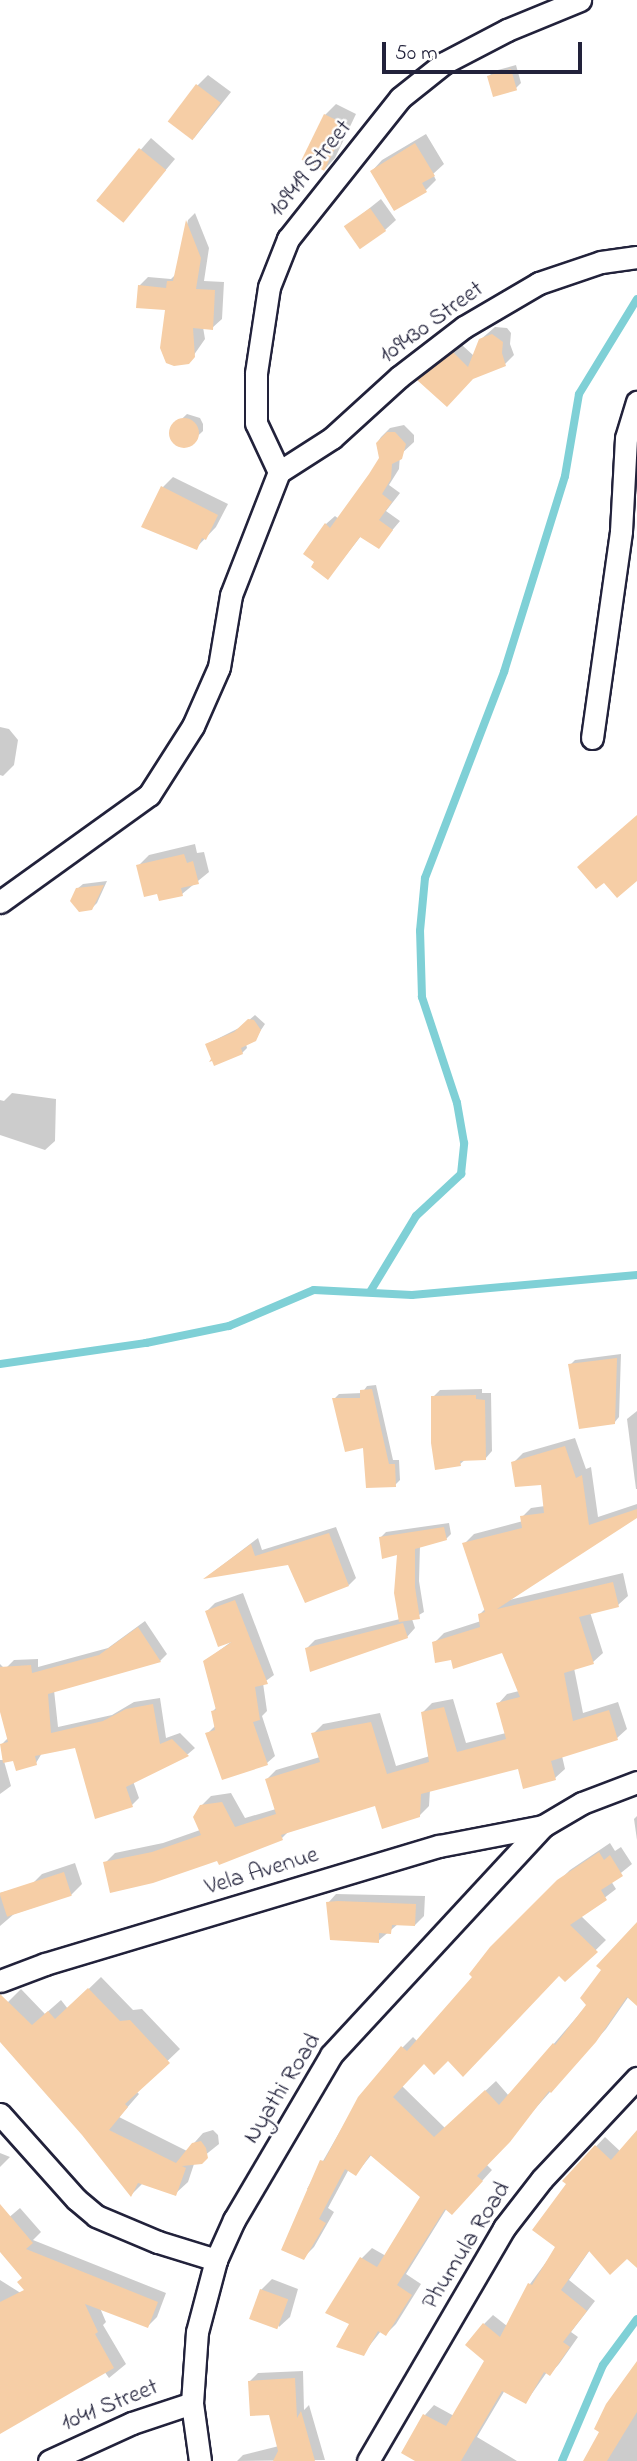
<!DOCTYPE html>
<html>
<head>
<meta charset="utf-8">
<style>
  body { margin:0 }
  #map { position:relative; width:637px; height:2461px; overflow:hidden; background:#fff; font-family:"Indie Flower",sans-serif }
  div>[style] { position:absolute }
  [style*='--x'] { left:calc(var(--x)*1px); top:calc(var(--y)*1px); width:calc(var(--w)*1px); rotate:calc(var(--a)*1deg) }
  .shadow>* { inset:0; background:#0003 }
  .stream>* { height:8px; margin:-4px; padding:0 4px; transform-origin:4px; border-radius:4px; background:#7fd0d6 }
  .building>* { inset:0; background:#f6cea6; transform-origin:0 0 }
  .round { border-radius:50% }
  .roads { filter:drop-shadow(2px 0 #22223b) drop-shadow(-2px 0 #22223b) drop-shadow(0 2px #22223b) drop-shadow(0 -2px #22223b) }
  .street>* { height:21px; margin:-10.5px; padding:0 10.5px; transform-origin:10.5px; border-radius:10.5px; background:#fff }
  span { translate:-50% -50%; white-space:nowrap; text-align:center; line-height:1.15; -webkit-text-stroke:5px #fff; paint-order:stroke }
  .street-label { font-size:24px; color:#22223b }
  .scale { position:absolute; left:382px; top:42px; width:200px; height:32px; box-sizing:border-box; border:4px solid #22223b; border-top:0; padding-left:9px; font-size:21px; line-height:24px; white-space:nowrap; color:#22223b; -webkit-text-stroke:5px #fff; paint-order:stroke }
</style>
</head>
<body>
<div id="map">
  <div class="shadow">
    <i style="clip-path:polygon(516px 65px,521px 83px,516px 88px,489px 76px,494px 71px)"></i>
    <i style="clip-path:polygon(208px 75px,231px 92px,194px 138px,197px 86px)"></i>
    <i style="clip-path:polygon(336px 104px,356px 114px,335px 158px,325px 169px,325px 115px)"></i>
    <i style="clip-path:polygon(426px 134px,444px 164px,433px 174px,436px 180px,426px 190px,372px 171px,382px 160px)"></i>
    <i style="clip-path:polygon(151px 138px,175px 159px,132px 210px,97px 200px)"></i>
    <i style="clip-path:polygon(381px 199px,396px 220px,385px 230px,346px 227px)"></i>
    <i style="clip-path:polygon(195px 213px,209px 248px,204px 281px,224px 282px,222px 319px,212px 328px,203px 327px,205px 339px,189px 362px,167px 308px,139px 286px,148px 277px,171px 279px,176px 274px,188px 220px)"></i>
    <i style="clip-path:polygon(495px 327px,507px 328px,511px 333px,510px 344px,514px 355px,505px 364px,473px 377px,420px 380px,462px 345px,474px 356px,480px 340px)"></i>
    <i style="clip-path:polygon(187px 414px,200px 418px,203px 424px,203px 431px,187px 446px,174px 442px,171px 436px,171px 429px)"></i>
    <i style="clip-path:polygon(404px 425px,414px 435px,414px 442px,400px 455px,399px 469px,389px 485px,400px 493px,386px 511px,400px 521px,379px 546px,361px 536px,328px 578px,317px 562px,326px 524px,335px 516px,339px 519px,381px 458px,377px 443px,381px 437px,390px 428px)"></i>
    <i style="clip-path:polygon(173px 477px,228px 504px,216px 527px,196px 548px,162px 488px)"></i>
    <i style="clip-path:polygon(0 727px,9px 729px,18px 740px,14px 765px,3px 776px,0 775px)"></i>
    <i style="clip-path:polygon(195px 844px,197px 853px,204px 852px,209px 872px,182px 894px,158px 892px,138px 866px,149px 855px)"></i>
    <i style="clip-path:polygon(107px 881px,97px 903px,91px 909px,77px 889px,83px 884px)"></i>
    <i style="clip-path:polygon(255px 1015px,265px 1024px,255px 1039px,246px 1044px,247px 1048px,242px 1053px,207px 1044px,241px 1027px)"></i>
    <i style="clip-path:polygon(12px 1093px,56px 1099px,55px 1141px,45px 1150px,0 1135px,0 1100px,4px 1101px)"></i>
    <i style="clip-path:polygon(621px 1354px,619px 1417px,614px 1423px,570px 1365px,575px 1360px)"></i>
    <i style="clip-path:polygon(376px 1385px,393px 1460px,399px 1460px,400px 1480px,395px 1485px,334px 1399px,339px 1394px,362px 1393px,367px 1386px)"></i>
    <i style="clip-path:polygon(482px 1389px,482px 1393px,491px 1393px,492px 1451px,485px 1459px,466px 1459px,460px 1464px,433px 1397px,440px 1390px)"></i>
    <i style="clip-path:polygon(637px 1411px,637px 1489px,636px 1489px,627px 1419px)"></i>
    <i style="clip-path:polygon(575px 1438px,586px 1469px,591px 1467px,598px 1517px,637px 1504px,637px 1516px,509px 1600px,623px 1573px,628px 1596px,618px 1605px,590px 1612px,603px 1653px,593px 1662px,574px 1668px,583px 1713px,618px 1702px,627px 1729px,617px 1738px,562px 1756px,565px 1769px,555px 1778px,519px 1767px,430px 1790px,429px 1806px,419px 1816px,377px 1804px,290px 1830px,282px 1838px,218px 1859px,105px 1863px,115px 1853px,163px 1843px,200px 1830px,201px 1806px,211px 1796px,231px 1793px,245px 1818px,276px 1809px,267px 1779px,276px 1770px,320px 1757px,313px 1734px,323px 1724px,380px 1713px,396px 1766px,430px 1756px,423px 1712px,432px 1703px,453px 1699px,466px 1743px,506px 1733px,498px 1704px,507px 1694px,519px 1691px,503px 1651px,452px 1658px,434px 1643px,444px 1633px,481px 1621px,480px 1614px,486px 1608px,464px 1544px,474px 1534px,523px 1521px,522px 1517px,531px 1508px,545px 1506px,543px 1483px,513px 1463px,523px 1453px)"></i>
    <i style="clip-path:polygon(449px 1523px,451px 1534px,446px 1539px,420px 1546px,419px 1581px,424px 1612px,412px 1619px,415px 1628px,407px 1637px,307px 1648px,315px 1640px,400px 1619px,399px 1552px,381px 1537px,386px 1532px)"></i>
    <i style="clip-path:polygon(336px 1527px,356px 1578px,349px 1585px,289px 1563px,208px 1576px,258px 1538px,262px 1550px)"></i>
    <i style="clip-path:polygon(243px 1593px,274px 1675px,263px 1683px,267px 1711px,262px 1716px,275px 1756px,267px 1763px,207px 1734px,216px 1725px,213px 1711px,217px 1707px,205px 1661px,231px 1642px,207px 1611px,215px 1603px)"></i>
    <i style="clip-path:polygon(145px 1621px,167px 1654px,160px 1661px,54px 1690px,58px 1727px,112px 1715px,134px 1702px,160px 1698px,166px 1738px,180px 1733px,195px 1748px,188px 1754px,133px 1781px,139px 1798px,132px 1805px,77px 1746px,42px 1753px,36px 1763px,14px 1759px,4px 1761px,11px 1786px,0 1794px,0 1760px,4px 1760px,1px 1745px,9px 1737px,0 1703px,0 1664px,5px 1669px,14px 1660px,38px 1659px,38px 1667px,108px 1648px)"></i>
    <i style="clip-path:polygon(637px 1816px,637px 1840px,634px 1819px)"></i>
    <i style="clip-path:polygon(610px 1843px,615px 1851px,621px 1847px,632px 1864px,611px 1881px,616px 1889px,581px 1916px,606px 1940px,565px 1980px,559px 1974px,448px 2059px,424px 2062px,402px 2086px,445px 2128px,496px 2081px,509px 2096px,588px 2004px,637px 1924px,637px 2003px,629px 1996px,606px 2029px,486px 2164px,492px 2170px,462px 2203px,447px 2208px,406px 2274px,421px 2284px,396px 2324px,386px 2334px,381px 2331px,363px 2354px,352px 2323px,328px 2313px,362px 2258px,372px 2248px,386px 2256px,422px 2197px,372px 2154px,356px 2174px,349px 2169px,328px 2208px,334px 2212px,314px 2247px,304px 2257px,311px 2190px,307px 2189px,359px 2098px,403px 2047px,413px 2037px,418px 2042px,475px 1977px,491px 1948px,570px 1870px)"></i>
    <i style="clip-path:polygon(75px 1863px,82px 1884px,71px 1895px,14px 1914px,0 1926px,0 1893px,32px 1884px,42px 1874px)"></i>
    <i style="clip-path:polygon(336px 1894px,425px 1896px,424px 1916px,415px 1925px,398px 1924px,378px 1941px,328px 1903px)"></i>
    <i style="clip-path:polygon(101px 1977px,133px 2010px,142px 2009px,180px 2049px,136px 2091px,139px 2094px,119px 2117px,187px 2151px,203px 2133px,213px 2130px,218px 2135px,219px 2144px,194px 2164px,188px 2182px,175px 2194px,143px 2183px,131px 2195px,83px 2133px,0 2040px,0 2010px,21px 1989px,45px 2014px,61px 2000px,68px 2009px)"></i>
    <i style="clip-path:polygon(637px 2133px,637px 2265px,627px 2256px,590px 2250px,569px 2280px,595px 2301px,571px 2332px,578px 2337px,559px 2364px,550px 2374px,547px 2372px,526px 2402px,505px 2390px,477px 2437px,517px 2461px,419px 2461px,403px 2452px,425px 2415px,434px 2405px,454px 2416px,487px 2361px,484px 2324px,493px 2315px,507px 2326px,530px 2284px,558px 2246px,568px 2184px,564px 2180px,605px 2137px,621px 2152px)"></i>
    <i style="clip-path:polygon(0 2153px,10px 2157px,0 2167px)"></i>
    <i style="clip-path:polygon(20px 2208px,41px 2232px,33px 2240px,166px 2293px,157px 2317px,148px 2326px,100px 2308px,106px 2322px,103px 2325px,126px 2364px,109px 2378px,104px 2371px,0 2433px,0 2280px,54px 2314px,0 2249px,0 2225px)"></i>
    <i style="clip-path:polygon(272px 2279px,298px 2289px,290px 2317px,279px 2327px,261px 2290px)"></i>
    <i style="clip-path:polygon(637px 2363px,637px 2461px,591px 2461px)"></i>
    <i style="clip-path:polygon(303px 2371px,304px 2410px,309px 2405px,325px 2460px,237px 2461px,243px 2455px,279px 2446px,270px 2413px,250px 2381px,258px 2373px)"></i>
  </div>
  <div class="stream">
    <i style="--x:370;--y:1292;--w:89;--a:-58.8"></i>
    <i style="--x:416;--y:1216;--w:62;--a:-43"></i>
    <i style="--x:461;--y:1174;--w:31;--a:-84"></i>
    <i style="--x:464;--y:1143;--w:41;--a:-99.9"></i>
    <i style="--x:457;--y:1103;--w:112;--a:-108.3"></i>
    <i style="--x:422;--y:997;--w:66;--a:-91.7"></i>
    <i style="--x:420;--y:931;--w:53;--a:-84.6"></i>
    <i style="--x:425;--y:878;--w:221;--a:-69"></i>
    <i style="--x:504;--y:672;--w:205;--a:-72.7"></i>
    <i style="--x:565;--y:476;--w:83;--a:-80.3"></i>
    <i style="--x:579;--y:394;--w:111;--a:-58.6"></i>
    <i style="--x:0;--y:1364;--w:148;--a:-8.2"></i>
    <i style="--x:146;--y:1343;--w:85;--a:-11.6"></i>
    <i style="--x:229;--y:1326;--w:92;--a:-23"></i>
    <i style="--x:314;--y:1290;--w:98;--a:2.9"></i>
    <i style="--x:412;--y:1295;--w:226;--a:-5.1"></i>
    <i style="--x:562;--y:2461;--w:104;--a:-66.9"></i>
    <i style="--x:603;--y:2365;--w:57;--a:-53.5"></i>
  </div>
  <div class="building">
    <i style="left:511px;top:69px;width:22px;height:25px;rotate:74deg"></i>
    <i style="left:196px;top:84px;width:31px;height:47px;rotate:37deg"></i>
    <i style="left:324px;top:114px;width:25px;height:51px;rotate:26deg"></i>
    <i style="clip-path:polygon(415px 143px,435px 176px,422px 183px,427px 192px,394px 211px,370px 171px)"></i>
    <i style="left:139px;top:148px;width:35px;height:68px;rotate:39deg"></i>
    <i style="left:370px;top:208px;width:28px;height:32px;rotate:55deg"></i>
    <i style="clip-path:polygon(186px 220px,201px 258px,196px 289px,215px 290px,213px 330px,193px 328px,195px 357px,189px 364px,174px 366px,166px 363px,160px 348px,165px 310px,136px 308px,138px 285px,166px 288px,167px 281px,173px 281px)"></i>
    <i style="clip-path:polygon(492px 334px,503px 342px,502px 353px,506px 366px,473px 379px,447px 407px,417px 380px,453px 352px,468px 367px,479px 339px)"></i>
    <i class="round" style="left:169px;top:418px;width:30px;height:30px"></i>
    <i style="clip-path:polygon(387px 432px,395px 432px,406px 444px,402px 459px,392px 464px,391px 479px,382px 494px,392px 502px,379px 520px,393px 530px,379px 549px,360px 537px,328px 580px,311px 567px,314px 562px,303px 554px,325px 523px,330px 528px,369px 474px,379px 458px,376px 443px)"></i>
    <i style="clip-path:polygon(161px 486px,218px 515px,206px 540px,202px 538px,197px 550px,141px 527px)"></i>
    <i style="clip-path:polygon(637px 815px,637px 881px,617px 898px,604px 883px,596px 889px,577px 867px)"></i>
    <i style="clip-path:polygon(184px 854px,187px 863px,193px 861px,199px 884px,181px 888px,183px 896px,159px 901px,157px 894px,144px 897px,136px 865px)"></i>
    <i style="clip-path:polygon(104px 885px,92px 910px,79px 912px,70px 901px,76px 888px)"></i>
    <i style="clip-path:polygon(248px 1019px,254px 1020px,261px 1030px,256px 1041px,241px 1048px,243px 1054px,214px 1066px,212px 1061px,209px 1062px,211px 1059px,205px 1044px,234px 1032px)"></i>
    <i style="clip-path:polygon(617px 1358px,615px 1424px,579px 1429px,568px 1364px)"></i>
    <i style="clip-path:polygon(372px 1389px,389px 1464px,395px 1464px,396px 1487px,366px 1488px,363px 1448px,345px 1452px,332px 1398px,360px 1398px,360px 1390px)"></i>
    <i style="clip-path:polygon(476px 1395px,476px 1399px,485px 1400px,486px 1460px,460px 1461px,461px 1466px,435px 1470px,431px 1443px,431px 1396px)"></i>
    <i style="clip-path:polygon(565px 1446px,576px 1478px,582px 1475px,589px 1525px,637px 1509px,637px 1518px,497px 1609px,613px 1582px,619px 1607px,579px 1617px,594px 1664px,564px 1673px,573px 1721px,609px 1710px,618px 1740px,551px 1761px,556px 1780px,523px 1789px,518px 1769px,421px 1794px,420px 1817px,382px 1829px,375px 1806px,281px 1835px,283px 1840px,219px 1865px,217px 1861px,153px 1883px,110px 1893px,103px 1862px,152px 1852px,201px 1835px,193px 1817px,200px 1805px,222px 1802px,235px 1827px,276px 1814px,265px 1779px,320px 1762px,311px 1733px,371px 1722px,387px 1774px,429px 1762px,421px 1712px,444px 1707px,457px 1752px,506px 1739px,496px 1703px,520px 1697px,502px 1653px,453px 1669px,451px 1660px,435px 1663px,432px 1642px,480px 1627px,478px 1614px,485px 1612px,462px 1543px,522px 1528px,520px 1516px,544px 1513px,541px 1485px,515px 1487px,511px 1462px)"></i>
    <i style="clip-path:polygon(444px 1527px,447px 1540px,415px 1549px,415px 1587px,420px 1619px,399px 1622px,394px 1593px,397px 1555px,382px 1559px,379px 1537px)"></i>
    <i style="clip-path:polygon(329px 1533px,349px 1586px,305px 1603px,288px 1565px,203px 1579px,251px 1544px,255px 1556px)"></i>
    <i style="clip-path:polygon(235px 1600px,268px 1684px,255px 1687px,260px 1720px,253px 1722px,268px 1765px,222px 1780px,205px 1733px,215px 1730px,211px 1711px,216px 1710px,203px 1661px,232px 1642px,218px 1647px,205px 1611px)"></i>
    <i style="clip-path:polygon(403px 1623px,408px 1638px,310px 1672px,305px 1648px)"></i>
    <i style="clip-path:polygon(138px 1627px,161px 1662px,48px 1694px,51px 1733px,103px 1721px,126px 1709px,153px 1704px,160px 1744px,172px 1739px,189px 1756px,126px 1787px,133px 1807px,95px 1819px,75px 1748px,35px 1756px,37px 1765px,16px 1771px,13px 1761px,3px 1763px,0 1744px,8px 1742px,0 1712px,0 1667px,31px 1665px,32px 1673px,99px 1655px)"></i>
    <i style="clip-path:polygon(599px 1852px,604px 1860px,610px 1855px,623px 1876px,601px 1890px,607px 1900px,570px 1925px,598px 1952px,565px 1982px,559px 1976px,463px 2077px,448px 2061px,434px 2075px,424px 2064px,393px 2097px,434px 2137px,485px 2090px,499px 2105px,553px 2043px,555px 2045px,586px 2005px,580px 1998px,601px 1970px,596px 1966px,637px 1922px,637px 2006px,627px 1997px,596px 2042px,551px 2093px,549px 2091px,510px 2142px,477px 2176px,483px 2181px,452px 2215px,445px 2209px,397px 2285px,412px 2295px,386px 2336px,378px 2331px,364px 2356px,336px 2347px,349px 2324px,325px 2313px,360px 2257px,377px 2267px,420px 2197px,370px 2155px,356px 2176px,345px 2169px,319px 2219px,326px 2223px,304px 2260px,281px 2250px,320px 2160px,324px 2161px,358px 2097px,401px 2046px,407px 2051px,472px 1977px,469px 1974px,490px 1947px,557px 1880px)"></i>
    <i style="left:64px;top:1872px;width:25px;height:68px;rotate:72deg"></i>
    <i style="clip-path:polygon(338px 1901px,416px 1904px,415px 1926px,392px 1925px,391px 1934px,379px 1933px,379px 1943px,330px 1940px,326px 1902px)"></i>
    <i style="clip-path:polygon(88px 1988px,120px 2021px,130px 2020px,170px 2063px,125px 2104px,128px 2107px,109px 2130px,176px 2163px,192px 2143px,201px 2141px,206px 2148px,208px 2158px,202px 2164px,182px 2166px,186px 2168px,176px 2196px,138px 2183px,131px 2197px,82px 2135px,0 2042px,0 1994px,32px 2025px,48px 2011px,55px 2019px)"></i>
    <i style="clip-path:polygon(637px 2130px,637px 2268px,627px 2259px,610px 2275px,589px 2251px,561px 2290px,587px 2311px,563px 2342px,570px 2347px,550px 2376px,544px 2372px,526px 2404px,502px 2391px,461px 2461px,415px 2461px,401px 2453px,423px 2414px,446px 2426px,484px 2361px,465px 2345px,483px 2323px,500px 2337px,528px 2283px,532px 2285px,555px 2247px,532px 2230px,566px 2184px,562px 2181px,595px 2145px,611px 2160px)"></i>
    <i style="clip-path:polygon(0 2204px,33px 2243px,26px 2249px,158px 2302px,148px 2328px,85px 2304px,98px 2332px,95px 2334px,114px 2368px,0 2434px,0 2302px,24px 2290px,17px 2282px,22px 2278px,0 2252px)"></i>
    <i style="left:260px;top:2289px;width:30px;height:32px;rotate:20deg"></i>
    <i style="clip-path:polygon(637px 2361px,637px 2412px,607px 2461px,583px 2461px,599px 2432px,594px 2429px,606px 2404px)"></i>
    <i style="clip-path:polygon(295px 2378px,297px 2418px,301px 2411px,315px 2461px,273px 2461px,278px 2451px,269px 2415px,250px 2416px,248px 2381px)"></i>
  </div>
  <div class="roads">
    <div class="street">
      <i style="--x:279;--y:472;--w:63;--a:-32.7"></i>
      <i style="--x:332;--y:438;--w:91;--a:-42.3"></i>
      <i style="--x:399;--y:377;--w:82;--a:-37.6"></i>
      <i style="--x:464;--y:327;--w:87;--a:-30.4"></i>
      <i style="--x:539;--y:283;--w:65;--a:-18.7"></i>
      <i style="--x:601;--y:262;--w:36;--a:-8"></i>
      <i style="--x:592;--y:738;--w:209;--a:-82"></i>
      <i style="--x:621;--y:531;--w:93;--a:-86.9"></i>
      <i style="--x:626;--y:438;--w:38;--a:-73"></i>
      <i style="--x:0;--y:902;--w:183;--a:-35.7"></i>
      <i style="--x:149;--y:795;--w:82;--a:-57.5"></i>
      <i style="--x:193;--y:726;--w:64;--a:-66.2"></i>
      <i style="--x:219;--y:667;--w:73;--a:-80.5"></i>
      <i style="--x:231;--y:595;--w:132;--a:-68.7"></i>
      <i style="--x:279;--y:472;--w:54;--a:-115.1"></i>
      <i style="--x:256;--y:423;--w:50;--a:-90"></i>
      <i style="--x:256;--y:373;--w:87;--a:-81.4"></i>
      <i style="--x:269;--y:287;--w:52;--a:-68.4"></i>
      <i style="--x:288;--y:239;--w:180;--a:-51.5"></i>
      <i style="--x:400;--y:98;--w:56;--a:-38.5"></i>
      <i style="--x:444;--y:63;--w:71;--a:-27.6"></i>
      <i style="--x:507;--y:30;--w:79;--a:-22.3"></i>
      <i style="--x:0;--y:1981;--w:48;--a:-20.7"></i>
      <i style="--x:45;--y:1964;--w:411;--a:-16.7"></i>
      <i style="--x:439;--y:1846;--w:106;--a:-10.9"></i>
      <i style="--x:0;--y:2114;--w:114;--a:48.2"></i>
      <i style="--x:76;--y:2199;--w:26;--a:40"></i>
      <i style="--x:96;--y:2216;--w:67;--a:22.8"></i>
      <i style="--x:158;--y:2242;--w:61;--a:17.2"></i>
      <i style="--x:49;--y:2461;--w:91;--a:-24.6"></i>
      <i style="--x:132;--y:2423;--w:63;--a:-18.4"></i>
      <i style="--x:200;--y:2461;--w:59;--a:-97.9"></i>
      <i style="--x:192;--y:2403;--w:71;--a:-86"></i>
      <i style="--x:197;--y:2332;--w:74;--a:-75.2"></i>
      <i style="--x:216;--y:2260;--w:44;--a:-65.8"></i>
      <i style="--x:234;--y:2220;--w:191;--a:-59.5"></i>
      <i style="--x:331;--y:2055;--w:312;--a:-47.2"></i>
      <i style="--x:543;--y:1826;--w:45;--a:-30.5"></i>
      <i style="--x:582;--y:1803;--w:59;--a:-20.9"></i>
      <i style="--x:368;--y:2461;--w:270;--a:-59.7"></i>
      <i style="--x:504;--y:2228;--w:62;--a:-52.2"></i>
      <i style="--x:542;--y:2179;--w:139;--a:-46.8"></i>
    </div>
  </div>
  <div class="street-label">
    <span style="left:311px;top:169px;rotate:-51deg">109419 Street</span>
    <span style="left:432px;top:323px;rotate:-36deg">109430 Street</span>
    <span style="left:262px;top:1872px;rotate:-17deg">Vela Avenue</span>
    <span style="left:283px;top:2089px;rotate:-58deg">Nyathi Road</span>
    <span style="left:467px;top:2246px;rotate:-58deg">Phumula Road</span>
    <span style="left:110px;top:2406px;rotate:-22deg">1041 Street</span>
  </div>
  <div class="scale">50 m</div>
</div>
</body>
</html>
